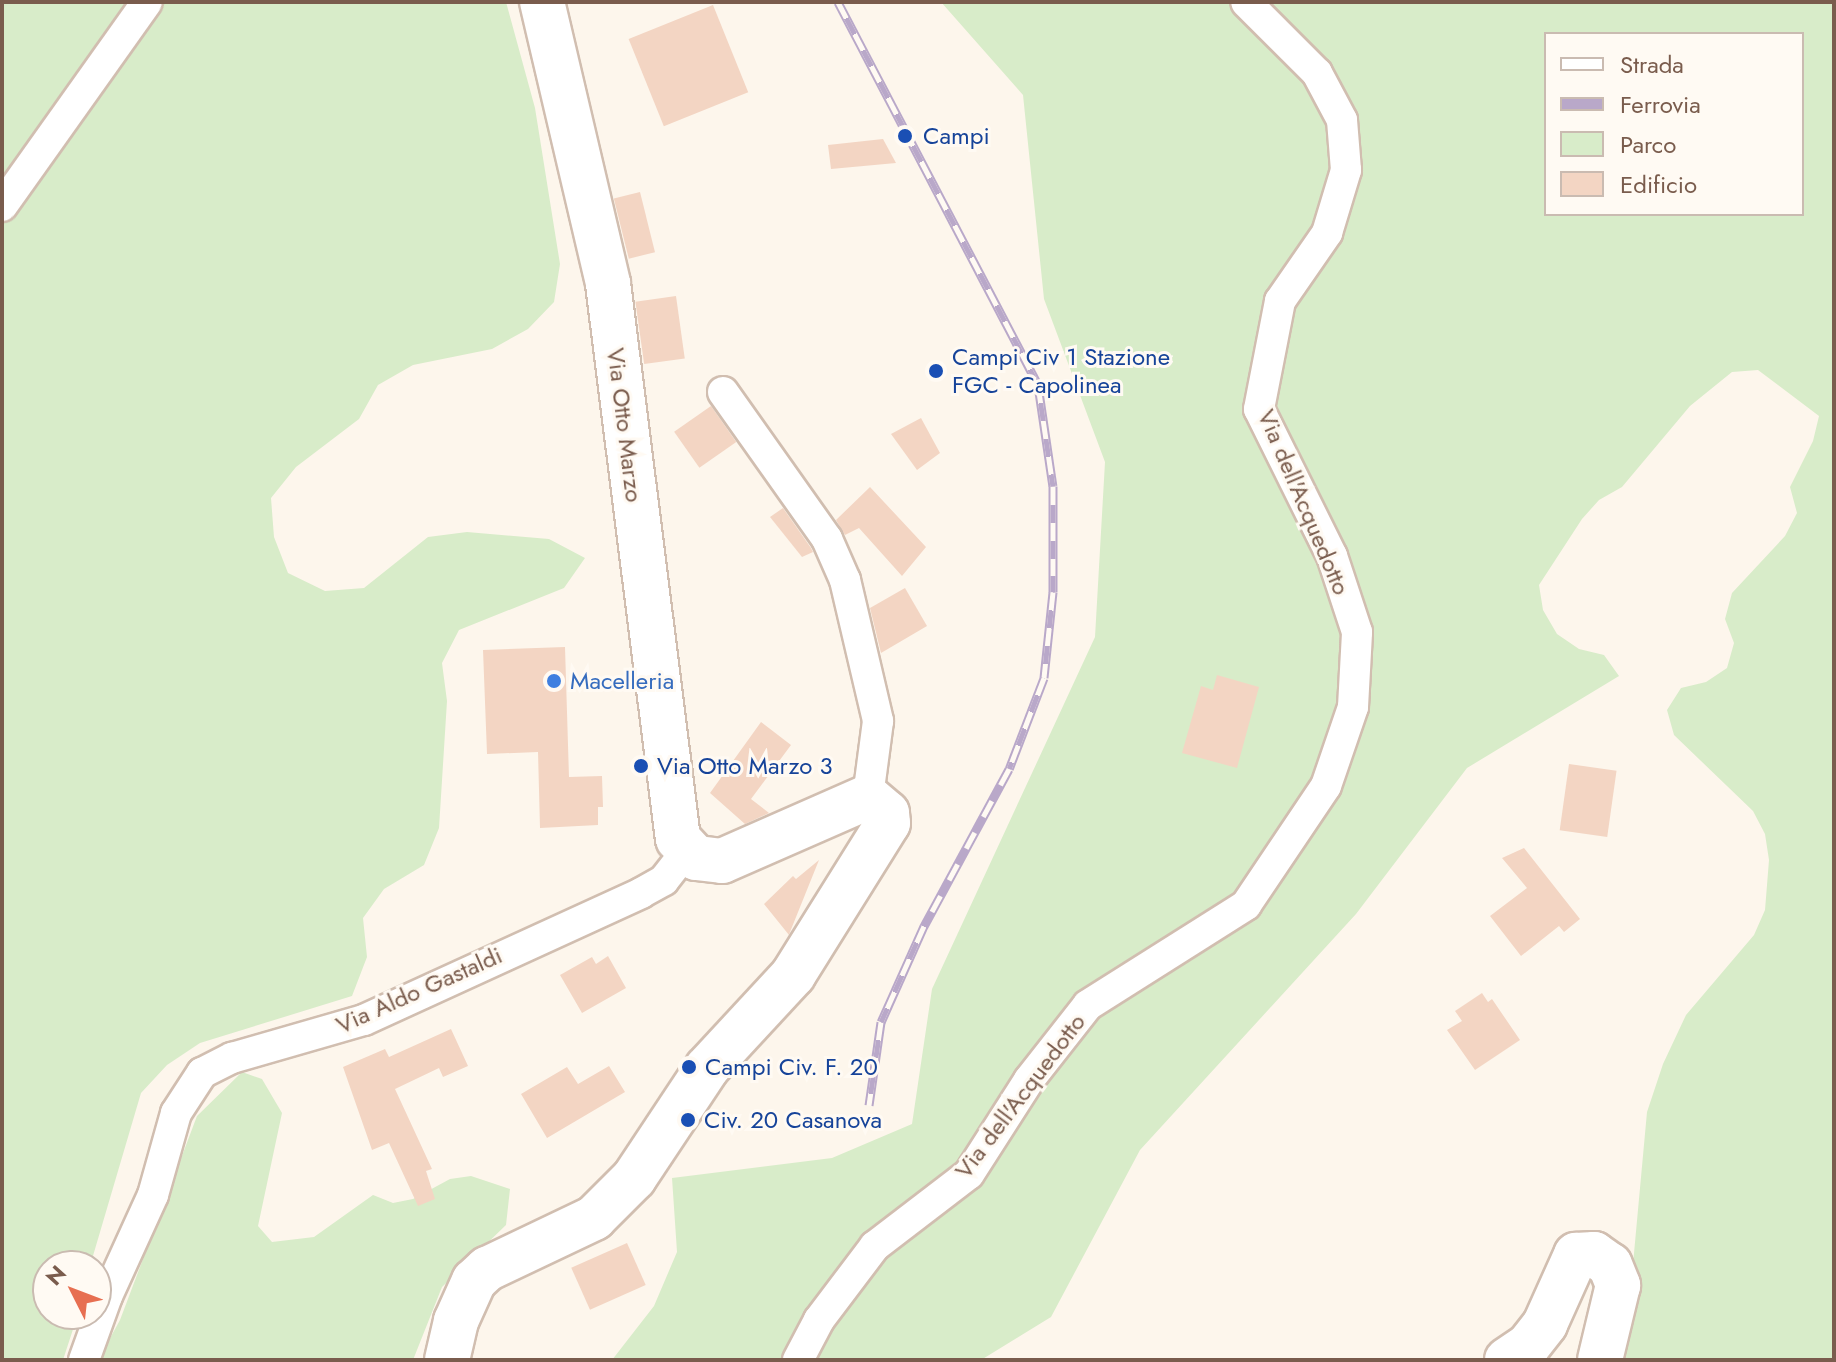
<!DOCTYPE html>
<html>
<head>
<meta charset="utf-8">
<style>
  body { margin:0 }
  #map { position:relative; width:1836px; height:1362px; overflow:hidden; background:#fdf6ec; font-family:Jost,sans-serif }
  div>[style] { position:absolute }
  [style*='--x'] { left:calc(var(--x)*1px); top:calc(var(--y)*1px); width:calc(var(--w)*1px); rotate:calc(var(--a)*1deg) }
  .green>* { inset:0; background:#d8ecc9 }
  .building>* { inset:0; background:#f3d5c3; transform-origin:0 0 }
  .roads { filter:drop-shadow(2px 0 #d1beb0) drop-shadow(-2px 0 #d1beb0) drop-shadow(0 2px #d1beb0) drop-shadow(0 -2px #d1beb0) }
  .minor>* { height:30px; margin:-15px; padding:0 15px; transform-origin:15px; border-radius:15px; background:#fff }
  .secondary>* { height:44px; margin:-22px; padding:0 22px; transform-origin:22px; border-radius:22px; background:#fff }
  .rail>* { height:9px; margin-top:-4.5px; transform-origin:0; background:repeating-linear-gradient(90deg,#fffaf3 0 18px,#b9a8c9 0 36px); box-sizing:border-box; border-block:2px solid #b9a8c9 }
  .dots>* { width:22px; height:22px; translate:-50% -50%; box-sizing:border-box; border:4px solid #fffaf3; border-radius:50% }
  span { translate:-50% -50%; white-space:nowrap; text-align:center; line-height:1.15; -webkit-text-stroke:6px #fffaf3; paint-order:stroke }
  .transit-label { font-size:24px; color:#164399 }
  .left { translate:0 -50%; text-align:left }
  .street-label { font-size:24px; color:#7a5c4d }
  .shop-label { font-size:24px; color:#366cbe }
  .frame { position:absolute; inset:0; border:4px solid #7a5c4d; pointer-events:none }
  .legend { position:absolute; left:1544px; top:32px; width:260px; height:184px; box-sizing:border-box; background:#fffaf3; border:2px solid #cabbb1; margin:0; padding:10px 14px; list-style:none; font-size:24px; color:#7a5c4d }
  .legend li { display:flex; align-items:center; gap:16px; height:40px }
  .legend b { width:40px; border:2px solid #cabbb1 }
  .north { position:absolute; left:32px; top:1250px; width:80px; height:80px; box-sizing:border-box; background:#fffaf3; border:2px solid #cabbb1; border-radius:50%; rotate:312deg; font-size:22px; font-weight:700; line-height:32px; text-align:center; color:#7a5c4d }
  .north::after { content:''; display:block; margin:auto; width:28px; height:36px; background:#e76f51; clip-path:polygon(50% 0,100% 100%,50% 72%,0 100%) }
</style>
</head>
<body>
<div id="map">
  <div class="green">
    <i style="clip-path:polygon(2px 2px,506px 2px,535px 108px,560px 264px,554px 302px,528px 329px,492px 349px,413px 365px,378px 385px,359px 419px,296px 467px,271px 498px,274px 537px,288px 573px,325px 591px,364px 588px,428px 537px,467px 532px,549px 539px,585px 558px,564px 588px,459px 630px,442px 663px,447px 701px,439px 828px,424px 865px,384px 889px,363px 918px,367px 957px,352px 996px,200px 1043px,167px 1065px,141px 1093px,90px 1266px,48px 1266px,48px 1314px,78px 1314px,63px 1360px,2px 1360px)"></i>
    <i style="clip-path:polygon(evenodd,941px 2px,1834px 2px,1834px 1360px,1610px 1360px,1633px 1264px,1647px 1112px,1663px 1064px,1686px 1015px,1754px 935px,1765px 910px,1769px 860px,1765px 834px,1753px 811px,1674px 735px,1667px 710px,1681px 688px,1706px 682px,1727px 668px,1734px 643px,1725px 619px,1732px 593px,1785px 536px,1797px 513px,1790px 487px,1813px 441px,1819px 416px,1758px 370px,1732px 372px,1690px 406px,1622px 487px,1599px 500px,1582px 519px,1539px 585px,1543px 610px,1557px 634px,1579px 649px,1604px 655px,1619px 676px,1467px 768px,1356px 914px,1140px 1150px,1051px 1317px,981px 1360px,612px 1360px,654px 1306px,677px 1252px,672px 1178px,832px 1158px,912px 1124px,932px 989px,1095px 637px,1105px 462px,1044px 299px,1023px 95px,941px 2px,1546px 34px,1802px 34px,1802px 214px,1546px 214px,1546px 34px)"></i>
    <i style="clip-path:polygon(242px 1072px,262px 1079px,282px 1113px,258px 1226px,272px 1242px,314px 1237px,373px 1195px,393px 1203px,413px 1199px,450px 1179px,471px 1176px,510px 1189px,506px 1225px,442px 1287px,413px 1360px,98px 1360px,120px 1320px,197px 1116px)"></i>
  </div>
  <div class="building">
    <i style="left:713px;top:5px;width:94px;height:91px;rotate:68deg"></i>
    <i style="clip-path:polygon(883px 139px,896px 163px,831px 169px,828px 145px)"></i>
    <i style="left:640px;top:192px;width:62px;height:27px;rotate:76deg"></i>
    <i style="left:676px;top:296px;width:63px;height:41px;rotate:82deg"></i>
    <i style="left:711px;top:406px;width:44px;height:45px;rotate:55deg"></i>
    <i style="clip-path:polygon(921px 418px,940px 453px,917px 470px,891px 434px)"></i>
    <i style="clip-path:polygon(870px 487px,926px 547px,902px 576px,859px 528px,845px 535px,836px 520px)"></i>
    <i style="clip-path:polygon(783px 508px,811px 548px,813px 552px,802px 557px,770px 517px)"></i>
    <i style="clip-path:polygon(905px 588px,927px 626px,881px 653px,870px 608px)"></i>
    <i style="clip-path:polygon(565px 647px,569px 777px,602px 776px,603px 807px,598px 807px,598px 825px,540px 828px,538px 752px,487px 754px,483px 650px)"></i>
    <i style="clip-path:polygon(1217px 675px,1259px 687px,1237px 768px,1182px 753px,1201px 686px,1213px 690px)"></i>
    <i style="clip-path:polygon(761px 722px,791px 745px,751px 799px,769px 813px,745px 824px,710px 793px)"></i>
    <i style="left:1569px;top:764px;width:48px;height:67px;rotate:8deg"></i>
    <i style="clip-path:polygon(1524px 848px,1580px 919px,1564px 932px,1559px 926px,1521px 956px,1490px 916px,1527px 888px,1502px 858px)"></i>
    <i style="clip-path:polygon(819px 860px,790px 932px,789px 935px,764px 904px,793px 876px,796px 879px)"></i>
    <i style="clip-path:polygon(608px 956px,626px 988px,582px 1013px,560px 975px,592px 957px,596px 964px)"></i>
    <i style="clip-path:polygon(1482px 993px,1488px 1002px,1492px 999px,1520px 1040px,1475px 1070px,1447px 1030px,1462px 1021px,1455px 1011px)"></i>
    <i style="clip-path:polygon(451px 1029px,468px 1066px,443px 1077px,439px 1068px,395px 1089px,432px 1169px,426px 1171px,435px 1199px,418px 1206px,389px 1143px,372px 1150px,343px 1067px,385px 1049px,389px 1057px)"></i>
    <i style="clip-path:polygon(609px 1066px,625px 1092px,547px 1138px,521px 1094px,567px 1067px,578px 1084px)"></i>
    <i style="left:627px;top:1243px;width:46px;height:61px;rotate:66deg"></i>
  </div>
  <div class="roads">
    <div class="minor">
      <i style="--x:2;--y:206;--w:250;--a:-54.6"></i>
      <i style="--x:723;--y:392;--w:180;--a:54.7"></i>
      <i style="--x:827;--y:539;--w:45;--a:66.3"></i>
      <i style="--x:845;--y:580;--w:145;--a:76.8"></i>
      <i style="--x:878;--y:721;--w:77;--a:97.5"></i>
      <i style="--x:84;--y:1360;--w:68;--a:-70.2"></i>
      <i style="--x:107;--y:1296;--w:111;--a:-65.5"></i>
      <i style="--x:153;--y:1195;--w:85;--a:-74.3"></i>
      <i style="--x:176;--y:1113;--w:48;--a:-57"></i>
      <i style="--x:202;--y:1073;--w:34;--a:-27"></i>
      <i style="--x:232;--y:1058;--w:137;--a:-16.1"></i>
      <i style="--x:364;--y:1020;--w:305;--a:-24.6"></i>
      <i style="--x:641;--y:893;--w:26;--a:-29"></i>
      <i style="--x:664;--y:880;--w:37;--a:-52"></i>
      <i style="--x:798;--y:1360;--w:45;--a:-62.3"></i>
      <i style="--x:819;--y:1320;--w:93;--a:-52.9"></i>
      <i style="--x:875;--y:1246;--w:118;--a:-37.5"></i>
      <i style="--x:969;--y:1174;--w:112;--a:-57.4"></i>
      <i style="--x:1029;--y:1080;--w:95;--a:-51.8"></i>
      <i style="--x:1088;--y:1005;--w:187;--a:-32.3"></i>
      <i style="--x:1246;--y:905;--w:143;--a:-56.1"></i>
      <i style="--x:1326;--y:786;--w:83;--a:-71.1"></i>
      <i style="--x:1353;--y:707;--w:75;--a:-86.9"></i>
      <i style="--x:1357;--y:632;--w:80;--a:-108.2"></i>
      <i style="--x:1332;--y:556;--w:164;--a:-116.4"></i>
      <i style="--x:1259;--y:409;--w:110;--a:-79"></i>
      <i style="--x:1280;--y:301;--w:83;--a:-55.3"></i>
      <i style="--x:1327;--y:233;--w:66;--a:-73.2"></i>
      <i style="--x:1346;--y:170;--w:50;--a:-94.6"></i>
      <i style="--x:1342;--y:120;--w:53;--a:-118"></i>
      <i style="--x:1317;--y:73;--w:100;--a:-135"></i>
    </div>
    <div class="secondary">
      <i style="--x:447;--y:1360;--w:40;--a:-77"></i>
      <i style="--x:456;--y:1321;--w:44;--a:-65.8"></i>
      <i style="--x:474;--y:1281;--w:18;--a:-43"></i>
      <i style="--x:487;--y:1269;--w:119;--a:-25.5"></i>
      <i style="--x:594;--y:1218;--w:57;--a:-45"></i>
      <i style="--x:634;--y:1178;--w:132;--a:-56.4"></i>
      <i style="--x:707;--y:1068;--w:127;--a:-47.2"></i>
      <i style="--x:793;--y:975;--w:179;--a:-58"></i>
      <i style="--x:888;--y:823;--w:10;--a:-96"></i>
      <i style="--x:887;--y:813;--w:25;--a:-140"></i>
      <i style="--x:868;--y:797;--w:159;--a:156.3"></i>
      <i style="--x:722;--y:861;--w:26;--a:-173"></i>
      <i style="--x:696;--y:858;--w:26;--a:-133"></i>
      <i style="--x:678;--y:839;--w:560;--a:-97.18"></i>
      <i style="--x:608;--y:283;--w:289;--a:-103.2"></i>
      <i style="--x:1507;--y:1360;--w:25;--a:-34"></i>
      <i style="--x:1528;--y:1346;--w:28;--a:-52"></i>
      <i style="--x:1545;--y:1324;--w:76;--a:-65.8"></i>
      <i style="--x:1576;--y:1255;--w:18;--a:-3"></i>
      <i style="--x:1594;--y:1254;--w:19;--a:35"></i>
      <i style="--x:1610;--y:1265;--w:22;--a:68"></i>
      <i style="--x:1618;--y:1285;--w:77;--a:103.5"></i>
    </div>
  </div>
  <div class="rail">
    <i style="--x:838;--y:2;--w:432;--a:62.4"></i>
    <i style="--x:1038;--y:385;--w:102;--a:81.6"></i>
    <i style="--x:1053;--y:486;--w:106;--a:90"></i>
    <i style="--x:1053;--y:592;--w:86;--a:96"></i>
    <i style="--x:1044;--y:678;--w:97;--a:111"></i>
    <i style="--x:1009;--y:769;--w:179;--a:118.4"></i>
    <i style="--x:924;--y:926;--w:105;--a:114.1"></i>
    <i style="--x:881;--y:1022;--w:84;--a:98.2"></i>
  </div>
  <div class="dots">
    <i style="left:905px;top:136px;background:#1a4fb4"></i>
    <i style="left:936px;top:371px;background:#1a4fb4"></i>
    <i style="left:554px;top:681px;background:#3f7fe0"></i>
    <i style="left:641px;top:766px;background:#1a4fb4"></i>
    <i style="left:689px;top:1067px;background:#1a4fb4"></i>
    <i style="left:688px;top:1120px;background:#1a4fb4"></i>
  </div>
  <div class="transit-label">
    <span class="left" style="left:923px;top:136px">Campi</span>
    <span class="left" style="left:952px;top:371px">Campi Civ 1 Stazione<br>FGC - Capolinea</span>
    <span class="left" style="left:657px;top:766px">Via Otto Marzo 3</span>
    <span class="left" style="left:705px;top:1067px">Campi Civ. F. 20</span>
    <span class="left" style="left:704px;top:1120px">Civ. 20 Casanova</span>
  </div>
  <div class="street-label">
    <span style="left:625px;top:425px;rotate:83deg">Via Otto Marzo</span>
    <span style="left:1304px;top:502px;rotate:67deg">Via dell'Acquedotto</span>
    <span style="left:419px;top:990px;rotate:-24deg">Via Aldo Gastaldi</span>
    <span style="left:1020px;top:1096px;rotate:-53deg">Via dell'Acquedotto</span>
  </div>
  <div class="shop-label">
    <span class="left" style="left:570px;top:681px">Macelleria</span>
  </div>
  <div class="frame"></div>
  <ul class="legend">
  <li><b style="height:10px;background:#fff"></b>Strada</li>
  <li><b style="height:10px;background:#b9a8c9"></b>Ferrovia</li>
  <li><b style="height:22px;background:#d8ecc9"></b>Parco</li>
  <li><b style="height:22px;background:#f3d5c3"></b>Edificio</li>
  </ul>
  <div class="north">N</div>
</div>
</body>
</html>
